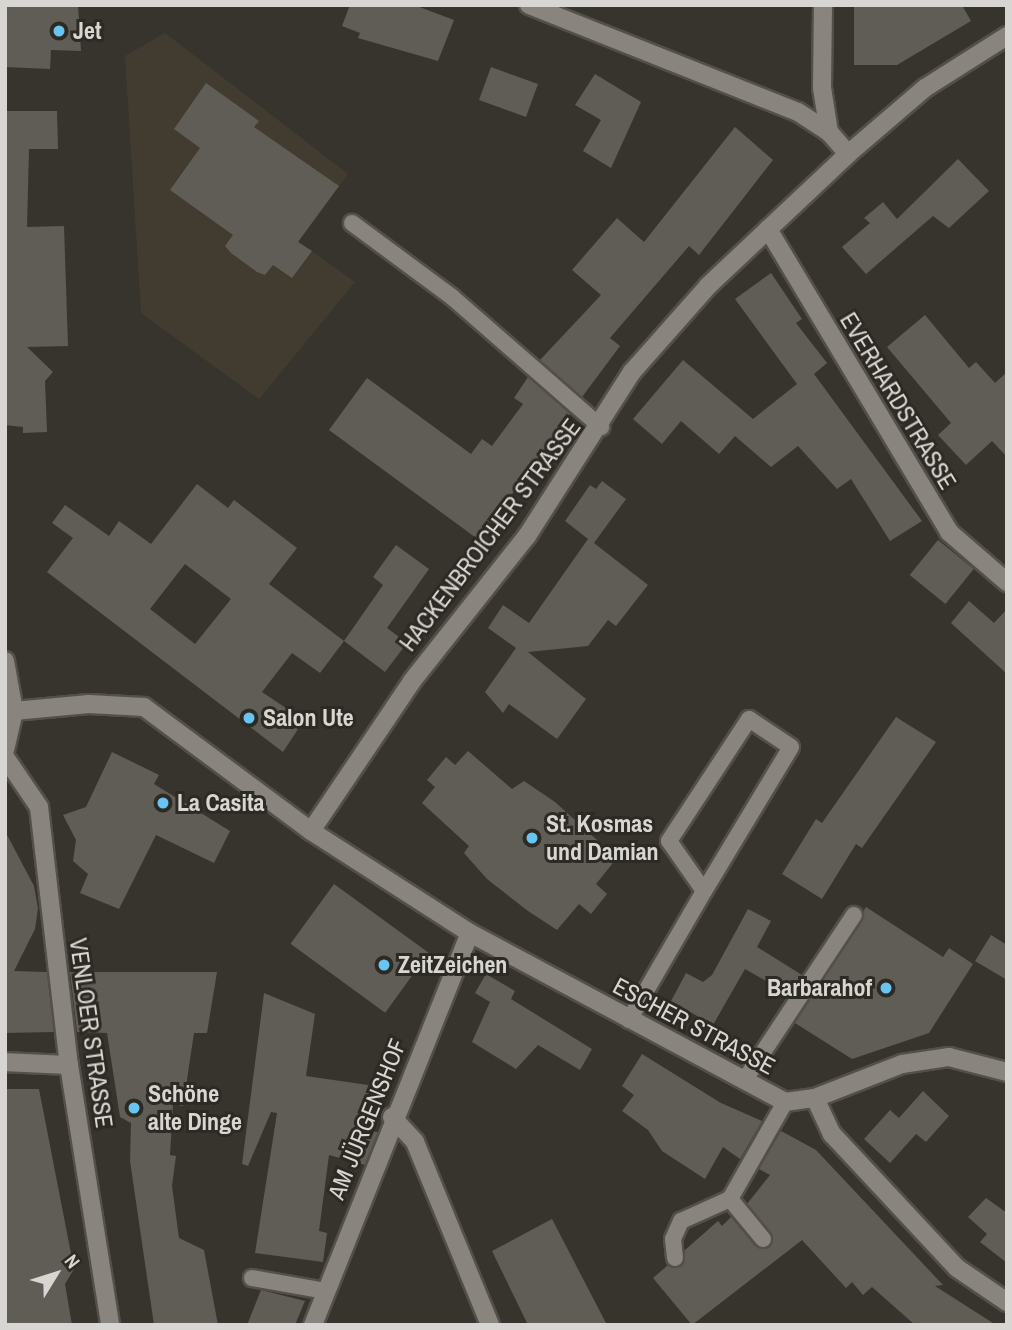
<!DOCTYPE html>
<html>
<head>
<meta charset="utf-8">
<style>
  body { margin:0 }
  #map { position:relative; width:1012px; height:1330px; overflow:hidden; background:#37342e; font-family:"Archivo Narrow",sans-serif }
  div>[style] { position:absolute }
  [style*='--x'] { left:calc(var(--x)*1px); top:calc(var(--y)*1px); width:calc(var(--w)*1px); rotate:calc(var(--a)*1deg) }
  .built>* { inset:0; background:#423c30 }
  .building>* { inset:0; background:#605c56; transform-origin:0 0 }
  .roads { filter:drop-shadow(2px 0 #53504b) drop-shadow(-2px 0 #53504b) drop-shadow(0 2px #53504b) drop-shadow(0 -2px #53504b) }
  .service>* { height:16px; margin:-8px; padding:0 8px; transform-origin:8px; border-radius:8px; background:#89857e }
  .minor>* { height:18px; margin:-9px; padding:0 9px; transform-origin:9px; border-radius:9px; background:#89857e }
  .tertiary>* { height:18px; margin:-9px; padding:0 9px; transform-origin:9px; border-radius:9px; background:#89857e }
  .dots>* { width:19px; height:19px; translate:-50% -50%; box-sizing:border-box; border:4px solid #2d2a24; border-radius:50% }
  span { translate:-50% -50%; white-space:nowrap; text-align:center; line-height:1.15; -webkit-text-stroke:6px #2d2a24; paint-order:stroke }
  .poi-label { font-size:24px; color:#d8d6d2; font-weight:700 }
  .left { translate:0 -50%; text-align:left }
  .right { translate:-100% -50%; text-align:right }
  .street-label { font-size:24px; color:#d8d6d2 }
  .frame { position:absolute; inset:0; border:7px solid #d8d6d2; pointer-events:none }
  .north { position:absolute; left:21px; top:1239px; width:70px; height:70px; -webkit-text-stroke:5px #2d2a24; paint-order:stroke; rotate:52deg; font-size:19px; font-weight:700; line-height:28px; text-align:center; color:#d8d6d2 }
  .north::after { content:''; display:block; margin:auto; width:24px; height:32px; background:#d8d6d2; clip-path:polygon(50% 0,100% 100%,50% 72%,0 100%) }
</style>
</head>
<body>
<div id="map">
  <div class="built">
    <i style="clip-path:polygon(165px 33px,348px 174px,306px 231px,299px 227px,292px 237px,355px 282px,259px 399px,141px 313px,125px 56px)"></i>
  </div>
  <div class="building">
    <i style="clip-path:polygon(5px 5px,78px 5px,81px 51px,51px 50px,50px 69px,5px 67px)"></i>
    <i style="clip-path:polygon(350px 5px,414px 5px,454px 20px,438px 61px,358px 38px,360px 33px,342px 26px)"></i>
    <i style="clip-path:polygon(854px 5px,962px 5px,971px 21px,897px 65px,854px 65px)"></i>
    <i style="left:491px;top:67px;width:50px;height:35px;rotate:20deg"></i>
    <i style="clip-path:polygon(595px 74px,641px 102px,611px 168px,583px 151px,601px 120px,575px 105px)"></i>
    <i style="clip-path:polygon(206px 83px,259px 121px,254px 127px,339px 186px,298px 242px,312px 251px,292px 278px,273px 265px,265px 275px,257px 272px,231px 253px,225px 246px,233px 235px,170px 190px,200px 148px,174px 129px)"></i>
    <i style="clip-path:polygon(5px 111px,57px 111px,58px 149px,29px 149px,27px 227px,64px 226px,68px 346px,27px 347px,53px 372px,45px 381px,47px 432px,23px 433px,23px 427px,5px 425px)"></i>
    <i style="clip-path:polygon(735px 127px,773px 160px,699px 255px,689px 246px,610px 338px,620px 346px,582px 397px,540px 360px,601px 295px,572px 270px,617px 218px,644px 242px)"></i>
    <i style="clip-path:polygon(958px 159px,989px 191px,949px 228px,933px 216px,866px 274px,842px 247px,870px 223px,864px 218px,883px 202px,897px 219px)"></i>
    <i style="clip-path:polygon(771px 273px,802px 319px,796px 323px,827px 363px,814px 374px,922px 521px,890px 541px,851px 479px,837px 489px,798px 446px,771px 467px,735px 436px,719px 454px,681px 421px,662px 444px,633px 419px,683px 360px,753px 419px,797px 384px,735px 299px)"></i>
    <i style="clip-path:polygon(925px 315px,969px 368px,976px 362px,995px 383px,1007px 372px,1007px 457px,992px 441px,966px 465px,938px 435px,951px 423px,887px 347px)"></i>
    <i style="clip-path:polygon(528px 377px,570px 414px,479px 540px,329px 430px,367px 378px,471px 454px,482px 439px,492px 446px,523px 404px,514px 398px)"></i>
    <i style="clip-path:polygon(602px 481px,626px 499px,594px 543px,648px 585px,616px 626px,608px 620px,588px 646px,528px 652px,586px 699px,557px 739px,509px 704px,503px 713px,485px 692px,516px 648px,488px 628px,503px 605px,529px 623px,588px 539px,565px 521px,590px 485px,596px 489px)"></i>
    <i style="clip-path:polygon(evenodd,197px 484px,228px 508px,234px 500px,297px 548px,269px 584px,344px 641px,320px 673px,292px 653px,262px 692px,304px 720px,283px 752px,47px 572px,73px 538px,52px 523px,65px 505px,109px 536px,119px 521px,151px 544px,197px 484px,185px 564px,231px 599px,195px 644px,150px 609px,185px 564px)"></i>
    <i style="left:938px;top:540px;width:46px;height:45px;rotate:39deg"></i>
    <i style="clip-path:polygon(396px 545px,429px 569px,387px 628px,407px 643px,385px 672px,344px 641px,383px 585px,373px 577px)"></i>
    <i style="clip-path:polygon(969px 601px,994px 623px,1007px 609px,1007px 674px,951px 623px)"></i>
    <i style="clip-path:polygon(896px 717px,936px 742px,862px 848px,856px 844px,822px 899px,782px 874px,816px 819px,822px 823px)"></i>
    <i style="clip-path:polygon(468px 751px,512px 789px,524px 781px,555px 802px,617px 858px,596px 884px,607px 894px,591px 914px,579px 904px,557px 930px,528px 911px,487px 879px,464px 853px,469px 846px,422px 803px,435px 787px,427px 780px,446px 757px,455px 765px)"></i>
    <i style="clip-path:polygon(112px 752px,159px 775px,154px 784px,230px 831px,214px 863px,156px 835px,119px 909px,80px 893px,88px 874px,73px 861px,76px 840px,63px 815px,86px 807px)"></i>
    <i style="clip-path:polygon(5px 831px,34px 886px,38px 908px,35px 929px,14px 971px,47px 972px,54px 1032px,5px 1033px)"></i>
    <i style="left:334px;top:884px;width:117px;height:74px;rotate:36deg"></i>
    <i style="clip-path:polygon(866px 907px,943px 957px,949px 948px,973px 964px,929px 1033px,852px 1059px,795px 1023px)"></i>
    <i style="clip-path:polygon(748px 909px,771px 921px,757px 947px,802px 975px,789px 994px,745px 969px,713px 1025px,671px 1001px,686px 973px,703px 982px,712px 975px)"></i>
    <i style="clip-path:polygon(991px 935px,1007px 945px,1007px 980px,975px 961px)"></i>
    <i style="clip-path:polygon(70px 972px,217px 972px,207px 1033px,194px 1033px,183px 1106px,173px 1104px,170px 1155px,176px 1156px,172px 1186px,179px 1238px,204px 1250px,218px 1325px,154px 1325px,130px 1161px,131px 1123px,120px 1117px,107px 1033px,77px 1032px)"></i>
    <i style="clip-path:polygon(486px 974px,515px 991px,511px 999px,592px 1049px,580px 1070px,538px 1045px,516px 1069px,472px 1042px,490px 1002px,475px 993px)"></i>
    <i style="clip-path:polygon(264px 993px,315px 1014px,306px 1076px,375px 1086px,368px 1131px,378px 1132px,365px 1165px,329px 1155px,319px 1231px,327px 1233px,323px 1262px,255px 1253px,277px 1113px,271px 1112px,248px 1166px,242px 1164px)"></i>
    <i style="clip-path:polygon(642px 1054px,721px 1103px,762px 1121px,740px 1159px,723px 1147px,705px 1179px,662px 1151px,648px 1130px,622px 1111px,634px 1095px,622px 1086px)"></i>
    <i style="clip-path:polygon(5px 1089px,39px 1089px,74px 1269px,65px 1284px,72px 1325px,5px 1325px)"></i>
    <i style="clip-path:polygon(923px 1091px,949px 1116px,926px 1142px,916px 1134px,890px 1163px,864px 1139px,890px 1110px,899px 1118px)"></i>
    <i style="clip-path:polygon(781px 1131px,816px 1150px,943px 1285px,935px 1286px,996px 1325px,915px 1325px,872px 1287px,863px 1295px,852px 1282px,846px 1288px,802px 1240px,692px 1325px,653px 1278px,668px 1265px,682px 1266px,685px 1250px,718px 1221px,722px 1226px,731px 1217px,755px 1246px,770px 1247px,771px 1233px,747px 1204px,770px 1175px,759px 1169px)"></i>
    <i style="clip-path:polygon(986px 1198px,1007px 1213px,1007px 1263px,980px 1242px,987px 1234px,968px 1217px)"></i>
    <i style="clip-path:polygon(552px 1219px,607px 1325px,528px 1325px,492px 1251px)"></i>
    <i style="clip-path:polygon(261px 1290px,305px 1301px,295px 1325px,247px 1325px)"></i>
  </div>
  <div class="roads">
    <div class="service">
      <i style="--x:352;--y:223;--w:124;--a:36.5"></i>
      <i style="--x:452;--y:297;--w:198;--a:41.1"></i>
      <i style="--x:629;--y:1020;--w:149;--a:-59.8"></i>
      <i style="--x:704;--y:891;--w:61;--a:-125"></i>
      <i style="--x:669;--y:841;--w:146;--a:-56.7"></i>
      <i style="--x:749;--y:719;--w:50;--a:33.7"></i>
      <i style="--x:791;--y:747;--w:168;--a:121.1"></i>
      <i style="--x:744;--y:1081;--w:199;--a:-56.5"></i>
      <i style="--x:763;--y:1239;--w:52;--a:-129.5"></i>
      <i style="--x:730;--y:1199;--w:112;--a:-60.4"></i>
      <i style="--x:675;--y:1258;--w:19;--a:-96"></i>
      <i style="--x:673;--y:1239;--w:20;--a:-66"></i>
      <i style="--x:681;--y:1221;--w:54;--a:-24.2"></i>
      <i style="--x:252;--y:1278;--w:75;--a:10"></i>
    </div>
    <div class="minor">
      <i style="--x:529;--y:5;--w:289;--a:21.7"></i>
      <i style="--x:798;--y:112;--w:37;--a:33"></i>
      <i style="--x:829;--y:132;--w:29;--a:49"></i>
      <i style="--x:823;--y:5;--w:83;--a:90.7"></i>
      <i style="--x:822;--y:88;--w:45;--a:81"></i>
      <i style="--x:768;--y:229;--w:353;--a:59.1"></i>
      <i style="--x:949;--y:532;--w:77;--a:40.8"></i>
      <i style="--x:14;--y:711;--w:75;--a:-5.3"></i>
      <i style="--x:89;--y:704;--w:55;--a:3.1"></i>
      <i style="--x:144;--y:707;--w:208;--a:36.6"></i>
      <i style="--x:311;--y:831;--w:189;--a:32.7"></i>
      <i style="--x:470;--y:933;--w:357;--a:28.2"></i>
      <i style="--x:785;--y:1102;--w:30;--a:-8"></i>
      <i style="--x:815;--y:1098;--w:93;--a:-21.3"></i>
      <i style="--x:902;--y:1064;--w:48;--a:-8.5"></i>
      <i style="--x:949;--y:1057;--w:60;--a:14.5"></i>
      <i style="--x:5;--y:757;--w:60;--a:55.8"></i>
      <i style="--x:39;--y:807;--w:260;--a:83.4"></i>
      <i style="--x:69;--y:1065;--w:263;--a:81"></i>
      <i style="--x:311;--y:831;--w:181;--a:-56"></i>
      <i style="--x:412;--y:681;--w:185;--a:-51.6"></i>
      <i style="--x:527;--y:536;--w:195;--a:-57.4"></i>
      <i style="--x:632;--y:372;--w:115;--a:-48.5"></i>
      <i style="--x:708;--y:286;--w:192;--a:-43.3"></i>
      <i style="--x:848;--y:154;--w:101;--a:-40.6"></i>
      <i style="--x:925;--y:88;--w:97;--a:-32.4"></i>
      <i style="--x:5;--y:1062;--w:64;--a:2.7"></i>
      <i style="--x:815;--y:1098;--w:40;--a:65"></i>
      <i style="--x:832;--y:1134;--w:183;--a:47"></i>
      <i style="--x:957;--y:1268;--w:60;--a:34.2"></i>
      <i style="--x:392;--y:1117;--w:34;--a:47"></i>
      <i style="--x:415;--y:1142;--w:198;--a:67.7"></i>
      <i style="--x:313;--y:1325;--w:422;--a:-68.2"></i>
    </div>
    <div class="tertiary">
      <i style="--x:5;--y:661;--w:51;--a:79.8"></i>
      <i style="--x:14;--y:711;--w:40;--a:103"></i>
    </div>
  </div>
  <div class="dots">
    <i style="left:59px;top:31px;background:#68c4f0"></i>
    <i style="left:249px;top:718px;background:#68c4f0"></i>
    <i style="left:163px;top:803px;background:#68c4f0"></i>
    <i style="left:532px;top:838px;background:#68c4f0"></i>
    <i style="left:384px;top:965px;background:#68c4f0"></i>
    <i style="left:886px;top:988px;background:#68c4f0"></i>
    <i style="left:134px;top:1108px;background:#68c4f0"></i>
  </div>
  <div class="poi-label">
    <span class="left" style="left:73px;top:31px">Jet</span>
    <span class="left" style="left:263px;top:718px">Salon Ute</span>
    <span class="left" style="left:177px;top:803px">La Casita</span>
    <span class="left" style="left:546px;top:838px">St. Kosmas<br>und Damian</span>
    <span class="left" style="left:398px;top:965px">ZeitZeichen</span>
    <span class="right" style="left:872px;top:988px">Barbarahof</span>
    <span class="left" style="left:148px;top:1108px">Schöne<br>alte Dinge</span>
  </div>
  <div class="street-label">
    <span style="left:898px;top:401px;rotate:59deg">EVERHARDSTRASSE</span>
    <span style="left:490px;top:535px;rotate:-53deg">HACKENBROICHER STRASSE</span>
    <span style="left:694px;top:1026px;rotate:28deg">ESCHER STRASSE</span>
    <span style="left:91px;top:1033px;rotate:82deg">VENLOER STRASSE</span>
    <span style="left:367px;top:1119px;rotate:-68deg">AM JÜRGENSHOF</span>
  </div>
  <div class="frame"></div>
  <div class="north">N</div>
</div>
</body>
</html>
